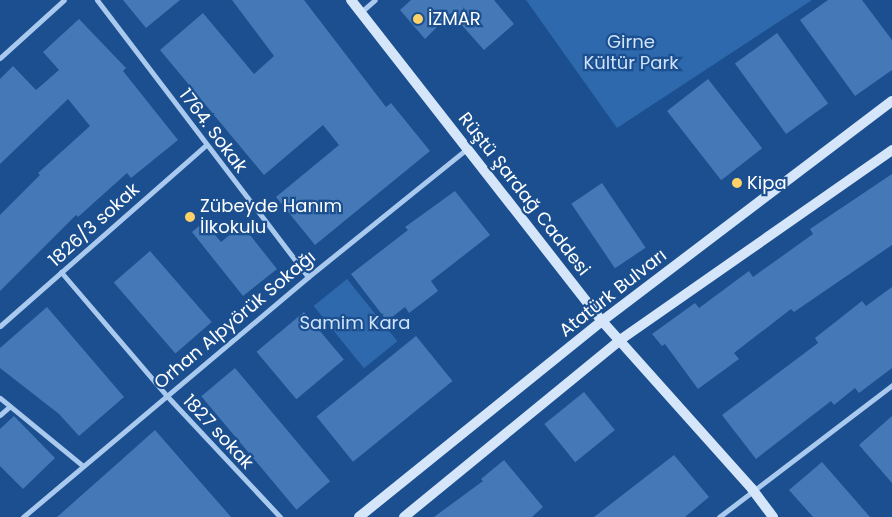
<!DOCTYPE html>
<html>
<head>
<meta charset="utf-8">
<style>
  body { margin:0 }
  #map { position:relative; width:892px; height:517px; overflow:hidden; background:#1b4f8f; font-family:Poppins,sans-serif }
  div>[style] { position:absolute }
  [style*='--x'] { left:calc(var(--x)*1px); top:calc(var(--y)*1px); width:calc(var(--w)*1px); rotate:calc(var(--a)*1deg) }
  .green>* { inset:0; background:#2e69ad; transform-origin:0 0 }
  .building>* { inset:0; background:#4478b7; transform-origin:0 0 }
  .street>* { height:5px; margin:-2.5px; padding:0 2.5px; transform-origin:2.5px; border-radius:2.5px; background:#a9c9ee }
  .secondary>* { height:10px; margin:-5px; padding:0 5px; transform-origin:5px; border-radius:5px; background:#d6e6fa }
  .dots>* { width:14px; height:14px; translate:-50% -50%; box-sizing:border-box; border:2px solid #1b4f8f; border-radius:50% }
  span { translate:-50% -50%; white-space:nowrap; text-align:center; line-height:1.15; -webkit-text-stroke:4.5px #1b4f8f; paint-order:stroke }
  .poi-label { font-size:18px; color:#fff }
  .left { translate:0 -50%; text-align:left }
  .park-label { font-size:18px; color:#cfe3fa }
  .street-label { font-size:18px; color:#fff }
</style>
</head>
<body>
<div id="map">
  <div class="green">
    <i style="clip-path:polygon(526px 0,812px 0,617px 128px)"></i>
    <i style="left:347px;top:279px;width:80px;height:43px;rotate:51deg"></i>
  </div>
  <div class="building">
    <i style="clip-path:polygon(123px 0,180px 0,146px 28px)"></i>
    <i style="clip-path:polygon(232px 0,304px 0,386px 107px,391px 103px,430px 151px,315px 245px,276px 197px,339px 145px,323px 125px,264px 175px,160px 50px,203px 13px,254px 74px,274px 56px)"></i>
    <i style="clip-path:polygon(411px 0,494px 0,514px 24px,484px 50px,451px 13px,425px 39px,400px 10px)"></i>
    <i style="clip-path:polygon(828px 0,862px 0,892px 40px,892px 70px,855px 96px,800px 20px)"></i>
    <i style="clip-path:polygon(79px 19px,126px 68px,123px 71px,178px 140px,131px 178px,127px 173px,78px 217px,76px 215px,0 291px,0 215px,40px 175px,38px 173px,90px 126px,68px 99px,0 164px,0 79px,13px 66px,36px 90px,59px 70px,43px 52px)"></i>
    <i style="left:777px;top:33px;width:87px;height:52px;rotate:54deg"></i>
    <i style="left:708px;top:79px;width:88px;height:52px;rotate:52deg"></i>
    <i style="clip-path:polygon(892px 174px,892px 245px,794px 312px,791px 309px,734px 353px,739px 359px,698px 389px,665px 344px,662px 346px,652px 334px,695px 303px,699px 308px,749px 271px,753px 277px,813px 234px,810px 229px)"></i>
    <i style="left:602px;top:183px;width:78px;height:37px;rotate:56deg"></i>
    <i style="clip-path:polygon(455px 191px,490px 235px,431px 281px,438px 291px,409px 313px,405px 307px,387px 321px,351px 274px,408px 230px,405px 227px)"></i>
    <i style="clip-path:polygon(204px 222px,221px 242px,242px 225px,277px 269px,243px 296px,192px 232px)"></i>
    <i style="left:150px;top:251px;width:94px;height:48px;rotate:49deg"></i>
    <i style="clip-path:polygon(892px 287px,892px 368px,859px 393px,855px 388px,834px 405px,831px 401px,756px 459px,722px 415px,818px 343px,815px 338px,862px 301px,866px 306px)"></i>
    <i style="clip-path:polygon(47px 307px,124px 397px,79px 436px,59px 414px,0 368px,0 348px)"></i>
    <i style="left:304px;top:312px;width:62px;height:62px;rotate:50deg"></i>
    <i style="left:416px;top:336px;width:58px;height:128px;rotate:51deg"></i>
    <i style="left:235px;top:368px;width:148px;height:44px;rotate:50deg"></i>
    <i style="left:584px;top:392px;width:49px;height:51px;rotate:51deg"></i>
    <i style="clip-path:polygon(14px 416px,55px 458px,23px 489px,0 466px,0 429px)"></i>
    <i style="clip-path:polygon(892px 416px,892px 483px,859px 445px)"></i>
    <i style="clip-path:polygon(155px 430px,231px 517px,57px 517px,118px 463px)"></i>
    <i style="clip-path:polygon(674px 455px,709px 497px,685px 517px,594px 517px)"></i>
    <i style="clip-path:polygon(504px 460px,543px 507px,532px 517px,434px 517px,483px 481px,481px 479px)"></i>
    <i style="clip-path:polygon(822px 462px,870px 517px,813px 517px,789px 490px)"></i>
  </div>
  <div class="street">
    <i style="--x:97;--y:0;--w:348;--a:52.7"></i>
    <i style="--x:361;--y:12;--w:18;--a:-41"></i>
    <i style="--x:0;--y:58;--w:86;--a:-42.2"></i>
    <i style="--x:61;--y:272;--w:162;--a:49.5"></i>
    <i style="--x:166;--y:395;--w:167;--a:46.9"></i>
    <i style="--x:0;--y:326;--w:274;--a:-41.3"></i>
    <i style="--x:0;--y:398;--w:106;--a:39.3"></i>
    <i style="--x:0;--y:415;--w:13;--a:-42"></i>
    <i style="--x:23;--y:517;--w:373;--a:-40.1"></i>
    <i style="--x:308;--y:277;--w:206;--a:-38.9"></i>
    <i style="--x:719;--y:517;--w:218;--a:-37.3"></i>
  </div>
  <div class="secondary">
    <i style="--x:351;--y:0;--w:407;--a:52"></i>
    <i style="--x:602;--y:321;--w:225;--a:48.2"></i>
    <i style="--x:752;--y:489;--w:35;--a:53"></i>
    <i style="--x:359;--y:517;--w:312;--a:-38.9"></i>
    <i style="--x:602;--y:321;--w:364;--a:-37.2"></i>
    <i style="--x:404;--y:517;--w:279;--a:-39.3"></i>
    <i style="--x:620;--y:340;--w:332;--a:-34.9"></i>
  </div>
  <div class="dots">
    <i style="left:418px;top:19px;background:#ffd166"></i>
    <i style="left:737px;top:183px;background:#ffd166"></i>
    <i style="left:190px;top:217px;background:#ffd166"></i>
  </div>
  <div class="poi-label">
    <span class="left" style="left:428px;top:19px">İZMAR</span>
    <span class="left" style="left:747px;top:183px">Kipa</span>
    <span class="left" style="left:200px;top:217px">Zübeyde Hanım<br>İlkokulu</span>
  </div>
  <div class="park-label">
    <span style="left:631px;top:53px">Girne<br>Kültür Park</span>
    <span style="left:355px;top:323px">Samim Kara</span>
  </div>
  <div class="street-label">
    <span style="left:213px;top:131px;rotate:53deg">1764. Sokak</span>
    <span style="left:524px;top:194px;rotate:52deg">Rüştü Şardağ Caddesi</span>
    <span style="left:94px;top:225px;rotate:-42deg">1826/3 sokak</span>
    <span style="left:613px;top:293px;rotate:-38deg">Atatürk Bulvarı</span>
    <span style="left:235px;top:320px;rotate:-40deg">Orhan Alpyörük Sokağı</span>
    <span style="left:218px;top:432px;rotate:47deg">1827 sokak</span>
  </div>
</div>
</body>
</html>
